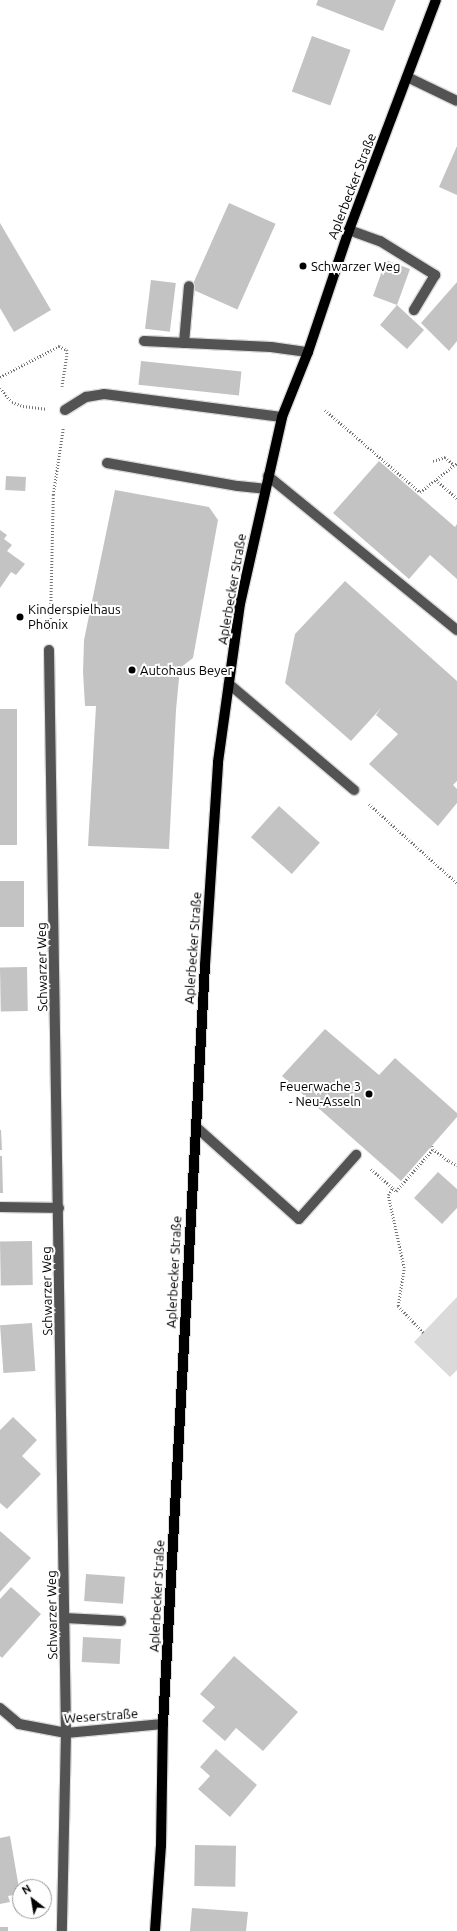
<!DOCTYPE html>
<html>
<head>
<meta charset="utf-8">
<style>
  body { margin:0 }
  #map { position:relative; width:457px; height:1931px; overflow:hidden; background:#fff; font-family:Ubuntu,sans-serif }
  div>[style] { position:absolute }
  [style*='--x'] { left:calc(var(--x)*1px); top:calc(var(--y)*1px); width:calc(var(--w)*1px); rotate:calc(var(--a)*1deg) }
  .green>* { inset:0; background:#dadada }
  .building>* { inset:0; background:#c3c3c3; transform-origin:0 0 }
  .path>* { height:2.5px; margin-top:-1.25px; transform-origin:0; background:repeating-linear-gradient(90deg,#757575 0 1px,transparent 0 3px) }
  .roads { filter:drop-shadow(1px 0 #dbdbdb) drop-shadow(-1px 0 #dbdbdb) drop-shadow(0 1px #dbdbdb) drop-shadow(0 -1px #dbdbdb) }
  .minor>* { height:10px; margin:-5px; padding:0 5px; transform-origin:5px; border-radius:5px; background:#535353 }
  .major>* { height:10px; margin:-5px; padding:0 5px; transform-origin:5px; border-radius:5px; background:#000 }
  .dots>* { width:11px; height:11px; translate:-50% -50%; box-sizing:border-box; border:2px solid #fff; border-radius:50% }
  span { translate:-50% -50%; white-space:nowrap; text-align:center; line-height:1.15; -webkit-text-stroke:4px #fff; paint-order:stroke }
  .street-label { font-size:13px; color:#000 }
  .poi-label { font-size:13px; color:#000 }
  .left { translate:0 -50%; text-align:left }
  .right { translate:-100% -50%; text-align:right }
  .north { position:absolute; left:12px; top:1879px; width:40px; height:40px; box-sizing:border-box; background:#fff; border:1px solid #999; border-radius:50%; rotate:329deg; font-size:11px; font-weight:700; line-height:16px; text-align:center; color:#000 }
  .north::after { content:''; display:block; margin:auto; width:14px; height:18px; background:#000; clip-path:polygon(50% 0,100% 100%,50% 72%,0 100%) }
</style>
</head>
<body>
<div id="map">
  <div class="green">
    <i style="clip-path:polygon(457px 1297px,457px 1370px,450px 1377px,414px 1342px)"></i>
  </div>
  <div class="building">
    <i style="clip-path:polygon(318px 0,396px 0,383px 31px,316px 5px)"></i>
    <i style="left:312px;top:36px;width:41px;height:59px;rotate:20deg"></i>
    <i style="clip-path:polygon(457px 146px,457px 195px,439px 187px)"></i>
    <i style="left:229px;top:203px;width:51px;height:94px;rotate:24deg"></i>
    <i style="clip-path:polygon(0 223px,51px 310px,14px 332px,0 308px)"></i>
    <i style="clip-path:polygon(386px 260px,410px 269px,397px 305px,424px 330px,407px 349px,380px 325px,397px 305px,373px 296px)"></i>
    <i style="left:151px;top:280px;width:25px;height:49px;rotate:7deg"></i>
    <i style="clip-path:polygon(457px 282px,457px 341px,449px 351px,421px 323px)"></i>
    <i style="left:141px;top:361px;width:101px;height:24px;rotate:6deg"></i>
    <i style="clip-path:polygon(379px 461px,455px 527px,457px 524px,457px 579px,430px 555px,409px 579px,333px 513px)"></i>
    <i style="left:6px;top:476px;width:20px;height:14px;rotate:3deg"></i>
    <i style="clip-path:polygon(115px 490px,209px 507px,218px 520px,193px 658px,180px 668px,176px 710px,169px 849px,88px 846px,96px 706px,85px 706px,83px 672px,84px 640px)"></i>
    <i style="clip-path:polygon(0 530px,7px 535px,4px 539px,12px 545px,7px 551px,25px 564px,16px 575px,11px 572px,0 588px)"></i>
    <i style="clip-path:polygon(345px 581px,457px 681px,457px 781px,453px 785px,457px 789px,457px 803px,438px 826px,369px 764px,398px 734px,376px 715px,381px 708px,351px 741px,285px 683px,295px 634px)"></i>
    <i style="left:0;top:709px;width:17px;height:136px"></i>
    <i style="left:279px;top:806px;width:55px;height:42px;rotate:42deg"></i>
    <i style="left:0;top:881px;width:24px;height:46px"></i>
    <i style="left:27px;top:967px;width:44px;height:27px;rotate:89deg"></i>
    <i style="clip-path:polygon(325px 1029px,379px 1075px,395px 1058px,457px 1113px,457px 1117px,401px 1181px,282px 1076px)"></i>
    <i style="clip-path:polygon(0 1130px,1px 1130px,2px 1150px,0 1150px)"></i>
    <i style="clip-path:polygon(0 1156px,2px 1156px,3px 1193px,0 1193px)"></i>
    <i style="clip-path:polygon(438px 1172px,457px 1189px,457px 1208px,442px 1224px,414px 1198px)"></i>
    <i style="left:32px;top:1241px;width:44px;height:32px;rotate:89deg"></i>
    <i style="left:32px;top:1323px;width:48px;height:32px;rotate:86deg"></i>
    <i style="clip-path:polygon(13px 1417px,37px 1440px,22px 1456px,41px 1474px,7px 1509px,0 1503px,0 1430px)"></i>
    <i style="clip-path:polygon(0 1531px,31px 1558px,0 1592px)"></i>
    <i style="left:86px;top:1574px;width:39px;height:27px;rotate:4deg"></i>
    <i style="clip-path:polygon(11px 1587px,41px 1614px,2px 1658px,0 1656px,0 1599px)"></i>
    <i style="left:83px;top:1637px;width:38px;height:25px;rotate:3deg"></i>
    <i style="clip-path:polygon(234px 1656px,298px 1712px,263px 1751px,236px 1728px,225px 1741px,202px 1721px,215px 1707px,200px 1694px)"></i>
    <i style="clip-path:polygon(216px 1749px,257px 1785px,230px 1817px,198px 1789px,210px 1776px,200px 1767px)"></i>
    <i style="clip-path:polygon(10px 1836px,20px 1894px,8px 1896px,10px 1902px,0 1904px,0 1838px)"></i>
    <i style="left:195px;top:1845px;width:41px;height:41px;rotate:1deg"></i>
    <i style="clip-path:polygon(192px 1908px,248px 1912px,246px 1931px,190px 1931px)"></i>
    <i style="left:0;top:1927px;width:8px;height:4px"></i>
  </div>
  <div class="path">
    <i style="--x:0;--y:377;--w:67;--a:-27.7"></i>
    <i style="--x:59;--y:346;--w:9;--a:27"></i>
    <i style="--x:67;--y:350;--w:6;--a:90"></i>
    <i style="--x:67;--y:356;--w:31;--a:99"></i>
    <i style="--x:0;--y:388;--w:18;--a:49"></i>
    <i style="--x:12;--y:402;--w:12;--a:20"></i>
    <i style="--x:23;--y:406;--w:23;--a:7"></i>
    <i style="--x:325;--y:410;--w:125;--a:40.8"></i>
    <i style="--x:420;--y:492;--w:47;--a:-38.1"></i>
    <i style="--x:433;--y:461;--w:13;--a:-18"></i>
    <i style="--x:445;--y:457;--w:12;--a:42"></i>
    <i style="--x:436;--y:480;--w:28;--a:41"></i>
    <i style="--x:50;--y:631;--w:136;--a:-88.7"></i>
    <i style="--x:53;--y:495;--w:67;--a:-81.4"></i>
    <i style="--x:369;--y:804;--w:118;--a:41.9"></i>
    <i style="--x:432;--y:1146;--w:3;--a:72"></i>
    <i style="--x:433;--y:1149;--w:20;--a:37"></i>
    <i style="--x:449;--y:1161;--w:9;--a:27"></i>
    <i style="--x:371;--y:1169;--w:29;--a:41"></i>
    <i style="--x:423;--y:1333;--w:37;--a:-133"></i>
    <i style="--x:398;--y:1306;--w:38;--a:-81"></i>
    <i style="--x:404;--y:1268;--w:75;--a:-102.4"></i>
    <i style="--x:388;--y:1195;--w:9;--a:-54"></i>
    <i style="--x:393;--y:1188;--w:4;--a:45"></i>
    <i style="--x:396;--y:1191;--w:56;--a:-48.6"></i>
  </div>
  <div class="roads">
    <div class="minor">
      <i style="--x:407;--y:77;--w:55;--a:25.6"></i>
      <i style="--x:349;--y:230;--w:33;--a:20"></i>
      <i style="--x:380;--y:241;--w:65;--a:31.7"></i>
      <i style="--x:435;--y:275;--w:41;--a:121"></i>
      <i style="--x:144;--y:341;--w:127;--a:2.7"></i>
      <i style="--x:271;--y:347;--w:37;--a:8"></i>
      <i style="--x:184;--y:343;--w:57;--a:-85"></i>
      <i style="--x:65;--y:410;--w:25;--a:-32"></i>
      <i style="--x:86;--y:397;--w:18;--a:-9"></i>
      <i style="--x:104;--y:394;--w:179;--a:7.4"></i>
      <i style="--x:107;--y:463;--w:133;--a:10"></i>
      <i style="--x:238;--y:486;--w:27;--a:6"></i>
      <i style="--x:268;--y:476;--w:244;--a:39.2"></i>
      <i style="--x:49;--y:650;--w:1083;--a:89.1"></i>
      <i style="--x:66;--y:1733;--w:198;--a:91.2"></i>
      <i style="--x:229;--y:684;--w:164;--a:40.3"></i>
      <i style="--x:196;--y:1127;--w:138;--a:41.8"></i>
      <i style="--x:299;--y:1219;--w:86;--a:-48.3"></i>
      <i style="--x:0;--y:1207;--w:59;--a:1"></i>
      <i style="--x:65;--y:1618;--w:56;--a:3.1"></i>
      <i style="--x:0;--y:1708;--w:25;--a:40"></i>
      <i style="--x:19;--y:1724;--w:48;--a:10.8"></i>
      <i style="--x:66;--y:1733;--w:97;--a:-5.3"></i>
    </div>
    <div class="major">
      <i style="--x:155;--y:1931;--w:85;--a:-86"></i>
      <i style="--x:161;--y:1846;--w:122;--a:-89.1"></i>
      <i style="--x:163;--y:1724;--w:760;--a:-86.83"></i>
      <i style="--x:205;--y:965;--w:203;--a:-86.3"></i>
      <i style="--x:218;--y:762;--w:160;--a:-82.1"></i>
      <i style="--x:240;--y:604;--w:192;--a:-77.3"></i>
      <i style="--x:282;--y:417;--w:70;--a:-68.2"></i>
      <i style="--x:308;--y:352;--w:129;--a:-71.4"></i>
      <i style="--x:349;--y:230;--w:246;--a:-69.3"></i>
    </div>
  </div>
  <div class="dots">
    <i style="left:303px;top:266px;background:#000"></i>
    <i style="left:20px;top:617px;background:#000"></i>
    <i style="left:132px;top:670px;background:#000"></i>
    <i style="left:369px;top:1094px;background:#000"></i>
  </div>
  <div class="street-label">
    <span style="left:352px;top:186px;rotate:-69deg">Aplerbecker Straße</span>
    <span style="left:232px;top:589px;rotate:-80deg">Aplerbecker Straße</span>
    <span style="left:193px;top:948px;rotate:-86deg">Aplerbecker Straße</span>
    <span style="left:42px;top:967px;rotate:-91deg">Schwarzer Weg</span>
    <span style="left:174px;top:1272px;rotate:-87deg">Aplerbecker Straße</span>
    <span style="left:47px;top:1291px;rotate:-91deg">Schwarzer Weg</span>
    <span style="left:157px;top:1596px;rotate:-87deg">Aplerbecker Straße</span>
    <span style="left:52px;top:1615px;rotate:-91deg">Schwarzer Weg</span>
    <span style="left:101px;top:1716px;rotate:-4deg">Weserstraße</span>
  </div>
  <div class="poi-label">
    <span class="left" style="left:311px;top:266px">Schwarzer Weg</span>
    <span class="left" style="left:28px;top:617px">Kinderspielhaus<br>Phönix</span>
    <span class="left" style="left:140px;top:670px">Autohaus Beyer</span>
    <span class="right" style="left:361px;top:1094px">Feuerwache 3<br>- Neu-Asseln</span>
  </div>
  <div class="north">N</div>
</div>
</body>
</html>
